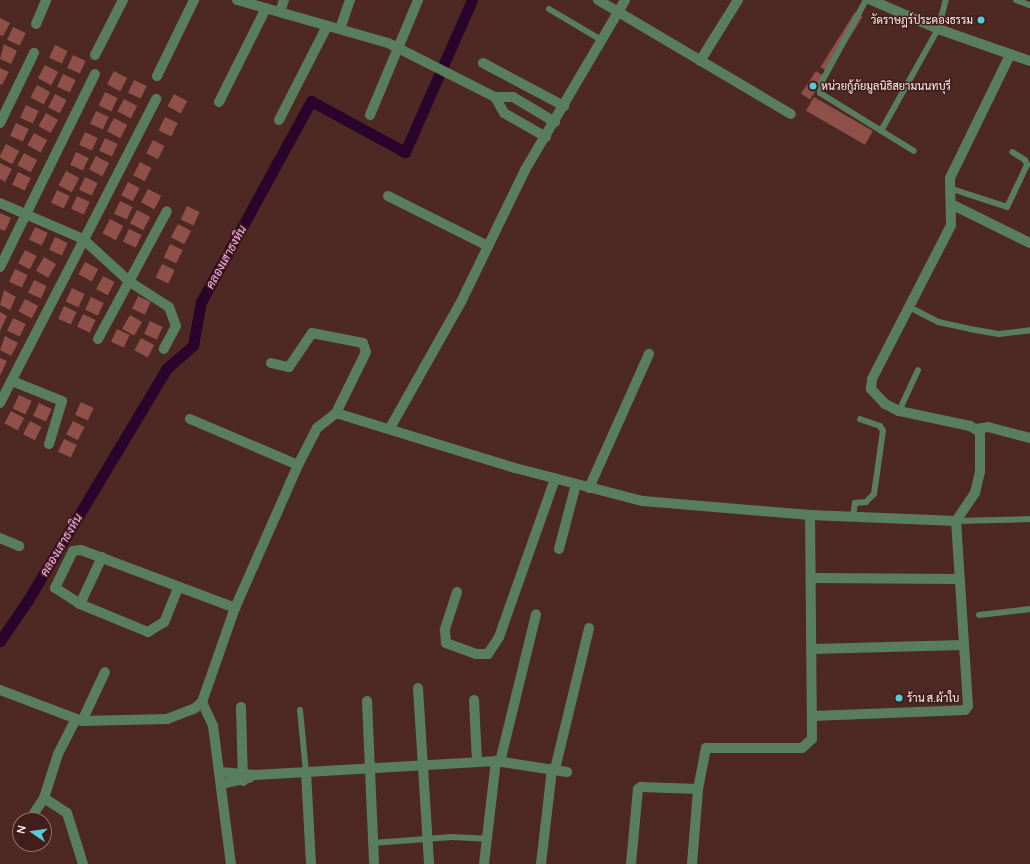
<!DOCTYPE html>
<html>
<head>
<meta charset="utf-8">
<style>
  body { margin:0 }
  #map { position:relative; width:1030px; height:864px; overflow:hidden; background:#4e2823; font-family:Manrope,Sarabun,sans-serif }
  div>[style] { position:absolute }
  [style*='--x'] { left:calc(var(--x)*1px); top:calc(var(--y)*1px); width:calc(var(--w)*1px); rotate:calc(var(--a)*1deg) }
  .canal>* { height:11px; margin:-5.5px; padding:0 5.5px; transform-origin:5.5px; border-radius:5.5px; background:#2a042b }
  .building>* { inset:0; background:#8e5049; transform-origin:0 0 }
  .lane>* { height:6px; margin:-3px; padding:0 3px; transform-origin:3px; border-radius:3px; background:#597e5e }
  .street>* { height:10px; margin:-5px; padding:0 5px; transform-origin:5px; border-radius:5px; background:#597e5e }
  .dots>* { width:11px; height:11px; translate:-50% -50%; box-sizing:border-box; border:2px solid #431d19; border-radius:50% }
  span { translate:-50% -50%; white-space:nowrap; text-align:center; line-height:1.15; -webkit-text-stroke:3px #431d19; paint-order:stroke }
  .poi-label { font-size:11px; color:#fcf1f0 }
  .right { translate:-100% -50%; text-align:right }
  .left { translate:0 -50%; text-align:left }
  .water-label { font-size:12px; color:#f8b4f5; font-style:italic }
  .north { position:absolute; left:12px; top:812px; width:40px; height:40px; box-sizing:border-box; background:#431d19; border:1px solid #8d726f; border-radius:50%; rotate:283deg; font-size:11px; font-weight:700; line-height:16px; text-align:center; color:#fcf1f0 }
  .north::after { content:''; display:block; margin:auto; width:14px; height:18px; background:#53cbdb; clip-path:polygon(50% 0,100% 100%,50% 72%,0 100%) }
</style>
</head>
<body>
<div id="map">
  <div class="canal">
    <i style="--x:0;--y:641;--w:50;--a:-55.7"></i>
    <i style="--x:28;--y:600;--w:270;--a:-59.1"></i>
    <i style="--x:167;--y:368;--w:35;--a:-41"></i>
    <i style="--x:193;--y:345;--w:44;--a:-79.5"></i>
    <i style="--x:201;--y:302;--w:229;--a:-61.3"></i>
    <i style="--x:311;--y:101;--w:107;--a:28.5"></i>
    <i style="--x:405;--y:152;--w:166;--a:-66.2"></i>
  </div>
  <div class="building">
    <i style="left:855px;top:12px;width:9px;height:65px;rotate:32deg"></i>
    <i style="clip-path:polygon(0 18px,10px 23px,3px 36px,0 35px)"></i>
    <i style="left:13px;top:27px;width:14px;height:14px;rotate:25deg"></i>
    <i style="clip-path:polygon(4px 44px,17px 51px,11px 64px,0 59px)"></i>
    <i style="left:55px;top:45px;width:14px;height:14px;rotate:25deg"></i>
    <i style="left:73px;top:55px;width:14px;height:14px;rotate:25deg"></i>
    <i style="left:45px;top:65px;width:15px;height:15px;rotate:28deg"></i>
    <i style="clip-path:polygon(0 68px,9px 72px,2px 85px,0 84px)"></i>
    <i style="left:114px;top:71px;width:15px;height:15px;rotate:28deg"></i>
    <i style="left:816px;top:71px;width:11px;height:27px;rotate:34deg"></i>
    <i style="left:63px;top:74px;width:14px;height:14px;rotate:25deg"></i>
    <i style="left:134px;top:80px;width:14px;height:14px;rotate:25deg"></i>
    <i style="left:37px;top:85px;width:15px;height:14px;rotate:28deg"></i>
    <i style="left:105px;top:92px;width:14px;height:15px;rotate:25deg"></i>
    <i style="left:55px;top:94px;width:13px;height:15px;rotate:27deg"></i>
    <i style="left:174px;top:94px;width:15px;height:14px;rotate:28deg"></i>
    <i style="left:814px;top:97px;width:68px;height:16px;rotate:30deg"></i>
    <i style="left:124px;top:99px;width:15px;height:14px;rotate:28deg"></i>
    <i style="left:26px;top:105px;width:14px;height:14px;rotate:25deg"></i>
    <i style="left:96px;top:111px;width:14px;height:14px;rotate:25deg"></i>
    <i style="left:46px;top:113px;width:14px;height:15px;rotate:30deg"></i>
    <i style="left:165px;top:117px;width:14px;height:15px;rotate:25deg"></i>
    <i style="left:114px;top:118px;width:15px;height:15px;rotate:28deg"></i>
    <i style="left:16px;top:123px;width:14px;height:14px;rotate:25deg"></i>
    <i style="left:85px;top:132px;width:14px;height:14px;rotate:25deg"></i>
    <i style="left:34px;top:133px;width:15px;height:14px;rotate:28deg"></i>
    <i style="left:105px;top:138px;width:14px;height:14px;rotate:25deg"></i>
    <i style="left:153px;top:140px;width:13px;height:15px;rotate:27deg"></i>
    <i style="left:6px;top:144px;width:15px;height:15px;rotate:28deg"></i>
    <i style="left:76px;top:152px;width:14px;height:14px;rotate:25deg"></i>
    <i style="left:24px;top:153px;width:15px;height:14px;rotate:28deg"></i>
    <i style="left:96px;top:156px;width:15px;height:15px;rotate:28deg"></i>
    <i style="left:140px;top:162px;width:13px;height:15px;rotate:27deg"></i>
    <i style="clip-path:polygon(0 163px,12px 169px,5px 182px,0 179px)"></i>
    <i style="left:66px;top:171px;width:15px;height:16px;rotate:28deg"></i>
    <i style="left:18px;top:172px;width:14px;height:14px;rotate:25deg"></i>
    <i style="left:85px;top:177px;width:14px;height:14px;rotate:25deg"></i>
    <i style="left:128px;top:182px;width:13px;height:15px;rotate:27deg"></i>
    <i style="left:148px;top:189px;width:15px;height:15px;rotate:28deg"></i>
    <i style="left:57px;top:190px;width:14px;height:14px;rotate:25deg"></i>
    <i style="left:77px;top:196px;width:14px;height:14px;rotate:25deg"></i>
    <i style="left:120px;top:201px;width:14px;height:14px;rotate:25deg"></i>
    <i style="left:187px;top:206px;width:14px;height:15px;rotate:25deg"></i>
    <i style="left:137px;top:210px;width:15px;height:15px;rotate:28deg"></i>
    <i style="clip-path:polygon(0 213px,11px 218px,5px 231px,0 229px)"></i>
    <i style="left:110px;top:219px;width:15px;height:16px;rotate:28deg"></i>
    <i style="left:178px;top:224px;width:15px;height:15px;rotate:28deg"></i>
    <i style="left:35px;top:227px;width:14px;height:14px;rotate:25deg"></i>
    <i style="left:129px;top:229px;width:14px;height:14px;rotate:25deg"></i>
    <i style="left:55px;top:237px;width:14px;height:14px;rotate:25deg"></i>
    <i style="left:170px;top:244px;width:14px;height:15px;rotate:25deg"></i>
    <i style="left:25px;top:250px;width:13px;height:15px;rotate:27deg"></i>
    <i style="left:44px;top:257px;width:14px;height:16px;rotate:30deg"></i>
    <i style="left:85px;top:262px;width:15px;height:14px;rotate:28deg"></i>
    <i style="left:162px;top:264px;width:14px;height:15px;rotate:25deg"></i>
    <i style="left:15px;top:269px;width:14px;height:14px;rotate:25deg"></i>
    <i style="left:103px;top:276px;width:13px;height:15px;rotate:27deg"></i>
    <i style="left:34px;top:280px;width:14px;height:14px;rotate:25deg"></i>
    <i style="left:72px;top:288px;width:14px;height:15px;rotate:25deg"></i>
    <i style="clip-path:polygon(4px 290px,16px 297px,10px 310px,0 305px)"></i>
    <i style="left:138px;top:296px;width:14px;height:14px;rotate:25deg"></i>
    <i style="left:91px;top:297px;width:14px;height:14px;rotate:25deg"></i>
    <i style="left:25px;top:299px;width:15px;height:14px;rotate:28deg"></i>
    <i style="left:64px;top:306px;width:14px;height:14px;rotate:25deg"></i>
    <i style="clip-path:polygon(0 312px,7px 316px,0 331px)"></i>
    <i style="left:83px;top:314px;width:14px;height:14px;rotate:25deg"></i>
    <i style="left:130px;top:315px;width:14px;height:16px;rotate:30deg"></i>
    <i style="left:13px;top:318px;width:14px;height:14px;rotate:25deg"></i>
    <i style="left:150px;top:321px;width:14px;height:14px;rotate:25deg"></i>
    <i style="left:117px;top:329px;width:14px;height:14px;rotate:25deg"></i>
    <i style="clip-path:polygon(5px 336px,18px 343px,11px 356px,0 350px)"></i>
    <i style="left:141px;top:338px;width:15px;height:14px;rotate:28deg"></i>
    <i style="clip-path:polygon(0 358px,7px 361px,0 376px)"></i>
    <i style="left:19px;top:395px;width:14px;height:15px;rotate:25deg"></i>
    <i style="left:81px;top:402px;width:14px;height:14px;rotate:25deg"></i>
    <i style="left:39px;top:403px;width:14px;height:14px;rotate:25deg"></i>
    <i style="left:11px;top:411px;width:15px;height:14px;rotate:28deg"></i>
    <i style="left:30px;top:421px;width:13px;height:15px;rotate:27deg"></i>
    <i style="left:73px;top:421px;width:13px;height:15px;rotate:27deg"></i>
    <i style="left:64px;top:439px;width:14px;height:14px;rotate:25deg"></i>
  </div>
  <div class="lane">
    <i style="--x:866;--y:0;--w:97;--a:118.4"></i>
    <i style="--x:820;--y:85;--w:8;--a:90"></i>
    <i style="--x:820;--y:93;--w:110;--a:31.7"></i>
    <i style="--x:1016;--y:0;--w:14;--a:21"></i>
    <i style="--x:549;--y:9;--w:63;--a:30.7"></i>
    <i style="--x:881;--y:131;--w:117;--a:-60.8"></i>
    <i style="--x:938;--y:29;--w:30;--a:-75"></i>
    <i style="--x:949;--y:188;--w:61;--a:18.1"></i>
    <i style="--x:1007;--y:207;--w:47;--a:-64.5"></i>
    <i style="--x:1027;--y:165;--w:5;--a:-112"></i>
    <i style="--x:1025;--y:160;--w:15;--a:-148"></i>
    <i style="--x:909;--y:307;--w:33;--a:27"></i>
    <i style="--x:938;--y:322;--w:33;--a:12"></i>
    <i style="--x:970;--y:329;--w:29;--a:10"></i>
    <i style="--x:999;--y:334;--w:31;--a:-7"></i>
    <i style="--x:899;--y:411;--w:45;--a:-65.1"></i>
    <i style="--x:853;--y:517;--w:14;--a:-82"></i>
    <i style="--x:855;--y:503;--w:11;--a:-5"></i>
    <i style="--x:866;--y:502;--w:11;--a:-45"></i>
    <i style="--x:874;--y:494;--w:64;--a:-81.9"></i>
    <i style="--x:883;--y:431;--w:6;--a:-121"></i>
    <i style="--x:880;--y:426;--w:21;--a:-161"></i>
    <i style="--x:956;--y:521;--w:74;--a:-1.5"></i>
    <i style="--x:979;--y:615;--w:51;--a:-6.7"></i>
    <i style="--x:300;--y:710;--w:62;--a:84.5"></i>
    <i style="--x:373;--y:843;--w:79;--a:-4.3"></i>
    <i style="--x:452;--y:837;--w:35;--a:3"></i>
  </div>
  <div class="street">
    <i style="--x:237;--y:0;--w:157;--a:15.9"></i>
    <i style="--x:388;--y:43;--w:120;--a:26.8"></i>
    <i style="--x:598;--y:0;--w:224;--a:30.6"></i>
    <i style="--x:871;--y:0;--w:73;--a:23.4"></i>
    <i style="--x:938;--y:29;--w:97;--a:19.2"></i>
    <i style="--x:280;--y:12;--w:13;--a:-72"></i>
    <i style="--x:36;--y:24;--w:26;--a:-67"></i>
    <i style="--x:340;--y:29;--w:31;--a:-71"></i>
    <i style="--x:95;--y:55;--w:62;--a:-63"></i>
    <i style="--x:700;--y:61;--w:72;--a:-58.1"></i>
    <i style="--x:483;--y:63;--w:92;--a:28"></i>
    <i style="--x:157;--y:76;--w:85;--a:-64"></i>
    <i style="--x:219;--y:102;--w:105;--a:-63.4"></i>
    <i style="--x:370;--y:115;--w:125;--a:-67.3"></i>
    <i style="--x:279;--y:120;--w:106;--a:-62.9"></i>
    <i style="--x:0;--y:123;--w:78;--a:-64.1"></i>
    <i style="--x:546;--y:137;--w:48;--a:-150.3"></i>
    <i style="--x:504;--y:113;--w:18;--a:-119"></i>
    <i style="--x:495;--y:97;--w:18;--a:0"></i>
    <i style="--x:513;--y:97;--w:49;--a:30.8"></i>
    <i style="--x:388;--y:196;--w:112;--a:26.6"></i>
    <i style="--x:0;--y:203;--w:90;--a:23.4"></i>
    <i style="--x:83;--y:239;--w:64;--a:42.5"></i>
    <i style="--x:130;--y:282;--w:46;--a:32.7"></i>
    <i style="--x:169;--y:307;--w:20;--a:70"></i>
    <i style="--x:176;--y:326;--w:26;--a:118"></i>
    <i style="--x:951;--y:204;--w:88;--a:26.3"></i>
    <i style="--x:0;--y:267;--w:215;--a:-63.8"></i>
    <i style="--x:98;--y:339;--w:145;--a:-61.7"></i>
    <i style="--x:271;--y:363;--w:18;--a:13"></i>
    <i style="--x:289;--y:367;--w:41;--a:-55.9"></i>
    <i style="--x:312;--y:333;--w:52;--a:11.1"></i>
    <i style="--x:363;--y:343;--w:9;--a:72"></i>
    <i style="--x:366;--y:352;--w:68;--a:116.2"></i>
    <i style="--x:12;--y:381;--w:54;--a:21.8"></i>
    <i style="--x:62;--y:401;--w:45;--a:106.8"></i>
    <i style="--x:0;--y:403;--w:342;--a:-62.8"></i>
    <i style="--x:190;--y:419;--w:117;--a:23.1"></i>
    <i style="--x:390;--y:428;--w:142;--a:-60.6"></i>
    <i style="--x:460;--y:304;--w:149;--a:-64.1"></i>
    <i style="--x:525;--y:170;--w:197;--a:-59.5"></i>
    <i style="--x:976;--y:429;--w:12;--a:-9"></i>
    <i style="--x:988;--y:427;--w:43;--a:14.7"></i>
    <i style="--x:589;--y:488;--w:147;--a:-65.9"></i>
    <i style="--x:0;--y:538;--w:21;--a:23"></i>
    <i style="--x:559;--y:549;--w:67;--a:-75.3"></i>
    <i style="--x:812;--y:578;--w:146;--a:0.4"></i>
    <i style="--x:178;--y:588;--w:37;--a:112"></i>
    <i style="--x:164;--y:622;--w:19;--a:148"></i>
    <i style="--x:148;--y:632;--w:74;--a:-157.6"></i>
    <i style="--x:80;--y:604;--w:30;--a:-147"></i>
    <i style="--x:55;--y:588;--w:41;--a:-64.1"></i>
    <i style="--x:73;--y:551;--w:8;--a:-7"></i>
    <i style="--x:81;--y:550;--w:165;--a:20.6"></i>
    <i style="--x:457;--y:592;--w:40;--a:108"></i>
    <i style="--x:445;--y:630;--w:13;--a:86"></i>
    <i style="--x:446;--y:643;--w:32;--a:20"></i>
    <i style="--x:476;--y:654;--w:12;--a:0"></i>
    <i style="--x:488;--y:654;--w:20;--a:-57"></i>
    <i style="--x:499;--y:637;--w:168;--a:-70.5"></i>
    <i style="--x:80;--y:604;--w:52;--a:-64.9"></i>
    <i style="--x:812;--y:649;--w:151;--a:-1.5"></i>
    <i style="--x:418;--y:688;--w:176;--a:86.4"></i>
    <i style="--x:0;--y:690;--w:88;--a:20.7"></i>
    <i style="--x:82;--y:721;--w:85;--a:-1.3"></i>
    <i style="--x:167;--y:719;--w:30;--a:-21"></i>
    <i style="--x:195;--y:708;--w:9;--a:-41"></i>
    <i style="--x:202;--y:702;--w:100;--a:-70.7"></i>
    <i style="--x:235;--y:608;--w:156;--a:-66.2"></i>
    <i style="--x:298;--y:465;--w:42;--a:-62.8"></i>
    <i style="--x:317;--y:428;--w:24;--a:-38"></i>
    <i style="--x:336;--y:413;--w:187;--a:17.1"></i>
    <i style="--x:515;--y:468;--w:132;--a:14.5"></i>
    <i style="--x:643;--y:501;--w:168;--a:4.8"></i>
    <i style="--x:810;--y:515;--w:146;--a:2.4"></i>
    <i style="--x:474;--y:700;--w:62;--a:87.2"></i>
    <i style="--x:367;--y:701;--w:163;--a:87.5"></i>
    <i style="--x:202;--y:702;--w:26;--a:65"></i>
    <i style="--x:213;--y:726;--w:139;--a:82.6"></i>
    <i style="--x:241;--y:707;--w:74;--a:88.5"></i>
    <i style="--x:812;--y:716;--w:153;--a:-2.2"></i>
    <i style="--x:965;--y:710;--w:5;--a:-53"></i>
    <i style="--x:968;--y:706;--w:185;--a:-93.7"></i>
    <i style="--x:956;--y:521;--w:34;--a:-56"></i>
    <i style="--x:975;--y:493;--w:22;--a:-77"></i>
    <i style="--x:980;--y:472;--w:40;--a:-90"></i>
    <i style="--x:980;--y:432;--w:12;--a:-149"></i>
    <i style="--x:970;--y:426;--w:73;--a:-168.1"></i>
    <i style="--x:899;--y:411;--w:16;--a:-153"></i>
    <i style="--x:885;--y:404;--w:21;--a:-133"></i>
    <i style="--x:871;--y:389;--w:10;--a:-84"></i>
    <i style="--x:872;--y:379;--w:173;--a:-62.8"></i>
    <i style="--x:951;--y:225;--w:47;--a:-91.2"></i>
    <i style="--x:950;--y:178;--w:137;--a:-64"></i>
    <i style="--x:82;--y:721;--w:54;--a:-64.9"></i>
    <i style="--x:500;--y:762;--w:152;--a:-76.3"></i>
    <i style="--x:555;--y:769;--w:145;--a:-76.4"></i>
    <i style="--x:220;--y:772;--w:35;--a:5"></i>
    <i style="--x:255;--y:775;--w:241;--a:-3.3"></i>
    <i style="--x:496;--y:761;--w:72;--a:8.8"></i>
    <i style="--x:306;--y:772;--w:92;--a:86.9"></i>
    <i style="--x:221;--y:784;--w:29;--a:-12"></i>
    <i style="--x:44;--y:798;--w:27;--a:33"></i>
    <i style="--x:67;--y:813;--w:53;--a:72.6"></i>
    <i style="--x:34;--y:813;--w:18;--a:-56"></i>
    <i style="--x:44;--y:798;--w:46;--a:-72.3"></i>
    <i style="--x:58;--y:754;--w:38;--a:-63"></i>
    <i style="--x:484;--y:864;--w:104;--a:-83.4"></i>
    <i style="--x:541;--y:864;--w:96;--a:-83.4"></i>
    <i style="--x:631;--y:864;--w:75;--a:-84.7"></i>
    <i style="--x:638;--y:789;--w:4;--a:-34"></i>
    <i style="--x:641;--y:787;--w:57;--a:2"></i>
    <i style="--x:692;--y:864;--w:75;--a:-85.4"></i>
    <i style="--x:698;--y:789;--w:42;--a:-79"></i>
    <i style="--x:706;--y:748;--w:96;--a:0"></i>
    <i style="--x:802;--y:748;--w:13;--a:-42"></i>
    <i style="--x:812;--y:739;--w:224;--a:-90.5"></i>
  </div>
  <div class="dots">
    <i style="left:981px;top:20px;background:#53cbdb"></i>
    <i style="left:813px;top:86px;background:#53cbdb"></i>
    <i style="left:899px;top:698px;background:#53cbdb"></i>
  </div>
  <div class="poi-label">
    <span class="right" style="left:973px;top:20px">วัดราษฎร์ประคองธรรม</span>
    <span class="left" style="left:821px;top:86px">หน่วยกู้ภัยมูลนิธิสยามนนทบุรี</span>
    <span class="left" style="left:907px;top:698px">ร้าน ส.ผ้าใบ</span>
  </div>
  <div class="water-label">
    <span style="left:226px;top:257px;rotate:-61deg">คลองเสาธงหิน</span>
    <span style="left:61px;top:545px;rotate:-59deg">คลองเสาธงหิน</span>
  </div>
  <div class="north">N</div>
</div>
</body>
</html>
